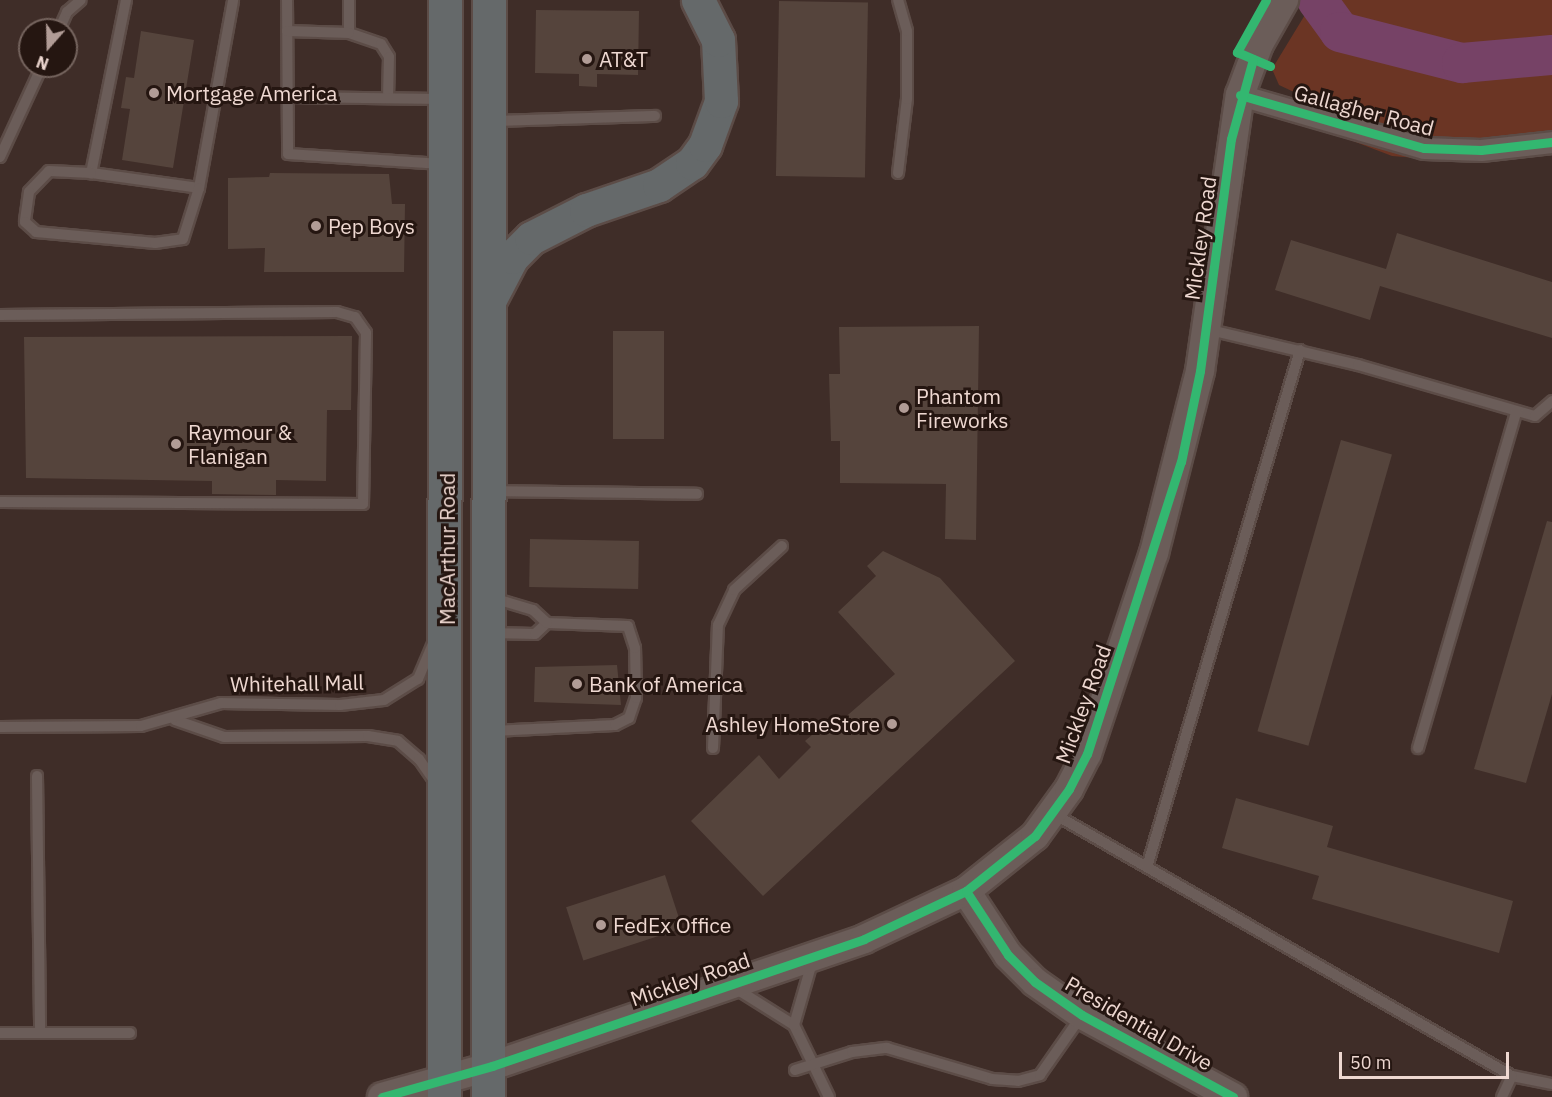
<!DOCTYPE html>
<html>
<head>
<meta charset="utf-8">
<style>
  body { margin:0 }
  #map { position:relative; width:1552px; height:1097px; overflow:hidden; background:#3f2d28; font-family:"IBM Plex Sans",sans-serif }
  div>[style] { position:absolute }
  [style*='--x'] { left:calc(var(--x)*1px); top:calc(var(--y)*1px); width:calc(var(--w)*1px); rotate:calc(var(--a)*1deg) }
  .green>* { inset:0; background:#6b3524 }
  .river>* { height:40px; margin:-20px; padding:0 20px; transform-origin:20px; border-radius:20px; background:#764266 }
  .building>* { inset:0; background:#55443c; transform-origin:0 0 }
  .roads { filter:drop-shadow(2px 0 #5c4c47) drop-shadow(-2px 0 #5c4c47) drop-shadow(0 2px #5c4c47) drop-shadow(0 -2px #5c4c47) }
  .lane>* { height:10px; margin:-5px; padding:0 5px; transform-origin:5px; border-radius:5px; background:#6b5d59 }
  .street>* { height:21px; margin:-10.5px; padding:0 10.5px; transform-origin:10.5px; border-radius:10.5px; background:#6b5d59 }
  .secondary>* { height:28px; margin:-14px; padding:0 14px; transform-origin:14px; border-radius:14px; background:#6b5d59 }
  .highway>* { height:33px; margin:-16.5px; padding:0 16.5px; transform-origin:16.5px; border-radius:16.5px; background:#65696a }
  .cycleway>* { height:9px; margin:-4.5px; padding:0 4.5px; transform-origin:4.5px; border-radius:4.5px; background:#33b770 }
  .dots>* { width:16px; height:16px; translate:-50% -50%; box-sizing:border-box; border:3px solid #251611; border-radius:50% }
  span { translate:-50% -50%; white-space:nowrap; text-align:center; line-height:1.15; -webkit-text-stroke:6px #251611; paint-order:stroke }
  .poi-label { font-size:21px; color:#eed8d1 }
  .left { translate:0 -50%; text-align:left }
  .right { translate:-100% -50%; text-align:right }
  .street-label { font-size:21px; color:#eed8d1 }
  .north { position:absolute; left:18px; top:18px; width:60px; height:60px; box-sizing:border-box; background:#251611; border:2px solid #75645e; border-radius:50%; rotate:200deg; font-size:16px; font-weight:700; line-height:24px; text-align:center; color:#eed8d1 }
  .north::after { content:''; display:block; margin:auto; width:21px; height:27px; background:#b19c96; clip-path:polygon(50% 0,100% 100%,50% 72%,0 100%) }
  .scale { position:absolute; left:1339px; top:1052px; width:170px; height:27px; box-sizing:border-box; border:3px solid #eed8d1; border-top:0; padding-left:8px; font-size:18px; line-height:21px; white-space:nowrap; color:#eed8d1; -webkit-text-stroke:4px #251611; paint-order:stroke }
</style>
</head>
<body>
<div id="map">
  <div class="green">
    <i style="clip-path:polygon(1314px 0,1552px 0,1552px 155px,1453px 161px,1392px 156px,1293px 118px,1296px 93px,1279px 85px,1272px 69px)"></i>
  </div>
  <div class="river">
    <i style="--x:1317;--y:0;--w:39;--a:54"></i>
    <i style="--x:1340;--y:32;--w:126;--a:14.3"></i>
    <i style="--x:1462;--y:63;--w:90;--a:-5.1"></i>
  </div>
  <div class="building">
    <i style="left:779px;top:1px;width:89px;height:175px;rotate:1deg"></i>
    <i style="clip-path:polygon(536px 10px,639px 11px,638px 75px,597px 74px,597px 87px,579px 86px,579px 74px,535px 73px)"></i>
    <i style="clip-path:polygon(141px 31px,194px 40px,173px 168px,122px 160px,130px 109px,121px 108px,126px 77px,134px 78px)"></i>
    <i style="clip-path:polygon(270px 173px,389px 174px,392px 204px,405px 204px,404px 272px,264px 272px,265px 248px,228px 249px,228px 178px,269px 177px)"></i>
    <i style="clip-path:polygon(1397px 233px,1552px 282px,1552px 338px,1380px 286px,1370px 320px,1275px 290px,1291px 240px,1386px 269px)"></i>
    <i style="clip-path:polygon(979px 326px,976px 540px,945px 539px,946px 484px,840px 483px,840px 441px,831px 441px,829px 374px,840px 374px,839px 327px)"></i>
    <i style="left:613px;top:331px;width:51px;height:108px"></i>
    <i style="clip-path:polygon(352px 336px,351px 410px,327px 410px,326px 481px,276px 480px,276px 495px,212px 494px,212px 481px,26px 478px,24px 337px)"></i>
    <i style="left:1341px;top:440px;width:53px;height:303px;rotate:16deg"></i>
    <i style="clip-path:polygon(1547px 521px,1552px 522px,1552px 694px,1526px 783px,1474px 769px)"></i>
    <i style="left:530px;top:539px;width:109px;height:48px;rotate:1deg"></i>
    <i style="clip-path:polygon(883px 551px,940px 578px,1015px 661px,763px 896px,691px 821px,759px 755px,779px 779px,811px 747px,805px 741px,828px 721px,834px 727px,895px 674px,838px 612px,876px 576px,867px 566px)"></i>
    <i style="clip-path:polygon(617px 665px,621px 705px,534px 702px,535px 667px)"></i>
    <i style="clip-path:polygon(1236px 798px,1333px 826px,1327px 847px,1513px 901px,1499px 953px,1312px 899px,1319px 876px,1222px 848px)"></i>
    <i style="left:665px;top:875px;width:56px;height:104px;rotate:72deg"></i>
  </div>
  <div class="roads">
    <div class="lane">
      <i style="--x:126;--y:0;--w:177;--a:101.4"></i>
      <i style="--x:91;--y:173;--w:109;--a:7.9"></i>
      <i style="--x:199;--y:188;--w:191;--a:-79.7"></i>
      <i style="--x:287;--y:0;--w:154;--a:89.6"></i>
      <i style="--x:288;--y:154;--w:154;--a:3.7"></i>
      <i style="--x:349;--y:0;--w:33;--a:90"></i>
      <i style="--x:349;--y:33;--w:34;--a:19"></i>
      <i style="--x:381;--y:44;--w:15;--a:58"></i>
      <i style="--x:389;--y:57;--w:41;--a:91.4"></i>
      <i style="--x:59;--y:30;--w:20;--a:-66"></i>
      <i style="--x:67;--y:12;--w:18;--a:-41"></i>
      <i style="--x:287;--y:31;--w:62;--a:1.8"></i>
      <i style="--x:288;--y:97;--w:152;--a:0.8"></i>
      <i style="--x:493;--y:121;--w:162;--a:-1.8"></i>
      <i style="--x:0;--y:157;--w:100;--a:-65.2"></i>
      <i style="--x:91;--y:173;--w:42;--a:-177.3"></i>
      <i style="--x:49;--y:171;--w:29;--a:134"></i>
      <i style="--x:29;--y:192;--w:30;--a:98"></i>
      <i style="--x:25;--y:222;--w:15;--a:42"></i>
      <i style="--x:36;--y:232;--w:120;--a:5.3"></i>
      <i style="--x:155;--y:243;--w:28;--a:-8"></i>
      <i style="--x:183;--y:239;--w:53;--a:-72.6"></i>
      <i style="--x:898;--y:173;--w:75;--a:-83.1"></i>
      <i style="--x:907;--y:99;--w:68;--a:-90"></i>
      <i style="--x:907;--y:31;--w:32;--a:-106"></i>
      <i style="--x:0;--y:315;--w:337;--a:-0.5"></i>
      <i style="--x:337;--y:312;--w:19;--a:16"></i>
      <i style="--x:355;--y:317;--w:19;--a:55"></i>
      <i style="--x:366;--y:333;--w:171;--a:91"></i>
      <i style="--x:363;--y:504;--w:363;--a:-179.7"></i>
      <i style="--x:1206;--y:329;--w:156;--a:13.3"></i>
      <i style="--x:1358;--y:365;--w:184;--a:16.1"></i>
      <i style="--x:1535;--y:416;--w:23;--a:-41"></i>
      <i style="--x:493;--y:491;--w:204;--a:0.8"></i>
      <i style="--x:491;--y:633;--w:44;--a:1.3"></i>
      <i style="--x:535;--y:634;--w:16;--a:-43"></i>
      <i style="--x:175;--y:720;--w:52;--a:19.1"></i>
      <i style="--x:224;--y:737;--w:144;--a:-0.4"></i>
      <i style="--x:368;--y:736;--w:30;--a:9"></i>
      <i style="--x:398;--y:741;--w:28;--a:41"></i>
      <i style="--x:419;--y:759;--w:28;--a:55"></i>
      <i style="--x:0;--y:727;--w:141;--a:-0.4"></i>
      <i style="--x:141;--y:726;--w:83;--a:-16"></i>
      <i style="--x:221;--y:703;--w:119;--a:1"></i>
      <i style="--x:340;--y:705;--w:44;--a:-6.5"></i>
      <i style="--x:384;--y:700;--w:40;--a:-32"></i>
      <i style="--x:418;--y:679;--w:38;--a:-67"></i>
      <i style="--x:493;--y:731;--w:122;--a:-2.8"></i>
      <i style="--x:615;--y:725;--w:16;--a:-27"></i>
      <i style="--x:629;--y:718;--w:21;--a:-71"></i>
      <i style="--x:636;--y:698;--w:50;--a:-91.1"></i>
      <i style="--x:635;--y:648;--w:23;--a:-108"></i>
      <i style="--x:628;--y:626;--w:81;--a:-177.9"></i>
      <i style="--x:547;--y:623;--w:19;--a:-137"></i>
      <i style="--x:533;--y:610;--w:42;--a:-163.3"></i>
      <i style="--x:713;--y:748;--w:123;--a:-87.7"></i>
      <i style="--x:718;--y:625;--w:38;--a:-65"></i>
      <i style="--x:734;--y:590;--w:65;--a:-42.5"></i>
      <i style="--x:1418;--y:748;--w:350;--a:-73.7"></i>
      <i style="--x:37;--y:776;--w:257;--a:89.3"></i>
      <i style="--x:1054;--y:814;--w:528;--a:29.77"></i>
      <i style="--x:1512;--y:1076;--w:41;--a:11.3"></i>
      <i style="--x:1147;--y:867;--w:539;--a:-73.51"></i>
      <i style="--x:735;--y:988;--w:70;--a:32.1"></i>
      <i style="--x:794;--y:1025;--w:80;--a:64.1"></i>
      <i style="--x:794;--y:1025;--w:69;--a:-73.9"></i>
      <i style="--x:0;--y:1033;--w:130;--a:0"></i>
      <i style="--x:795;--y:1070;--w:60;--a:-17.5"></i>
      <i style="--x:852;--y:1052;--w:35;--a:-7"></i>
      <i style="--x:887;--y:1048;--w:109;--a:16.4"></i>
      <i style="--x:992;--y:1079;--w:26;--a:4"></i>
      <i style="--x:1018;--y:1081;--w:23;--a:-15"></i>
      <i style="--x:1040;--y:1075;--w:73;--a:-55"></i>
      <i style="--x:1502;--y:1097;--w:23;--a:-65"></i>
    </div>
    <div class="street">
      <i style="--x:1240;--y:95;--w:191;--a:16.1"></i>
      <i style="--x:1424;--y:148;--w:57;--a:2"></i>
      <i style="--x:1481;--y:150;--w:71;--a:-6.4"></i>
    </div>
    <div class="secondary">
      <i style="--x:966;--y:891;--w:77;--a:56.7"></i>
      <i style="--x:1008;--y:955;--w:38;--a:45"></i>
      <i style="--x:1035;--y:982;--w:57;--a:35.1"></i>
      <i style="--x:1082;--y:1015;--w:172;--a:28.5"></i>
      <i style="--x:382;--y:1097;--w:114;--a:-15.7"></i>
      <i style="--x:492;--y:1066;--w:393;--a:-18.8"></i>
      <i style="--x:864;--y:939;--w:113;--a:-25.2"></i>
      <i style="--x:966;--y:891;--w:88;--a:-38.6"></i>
      <i style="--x:1035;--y:836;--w:58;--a:-54.1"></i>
      <i style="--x:1069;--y:789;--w:39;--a:-63"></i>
      <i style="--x:1087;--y:754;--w:212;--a:-71.6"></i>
      <i style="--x:1154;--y:553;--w:188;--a:-75.8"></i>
      <i style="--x:1200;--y:371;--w:279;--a:-81.8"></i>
      <i style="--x:1240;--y:95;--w:54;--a:-69.6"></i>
      <i style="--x:1259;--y:44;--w:51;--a:-60.4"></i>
    </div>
    <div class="highway">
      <i style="--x:491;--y:297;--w:45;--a:-62.3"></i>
      <i style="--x:512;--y:257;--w:27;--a:-45"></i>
      <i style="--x:531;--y:238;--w:62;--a:-27"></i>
      <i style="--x:586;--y:210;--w:77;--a:-18.9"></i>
      <i style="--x:659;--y:185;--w:40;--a:-34"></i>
      <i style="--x:692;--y:163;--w:22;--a:-54"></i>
      <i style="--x:705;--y:145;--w:47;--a:-70"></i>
      <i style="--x:721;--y:101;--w:61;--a:-92.8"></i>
      <i style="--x:718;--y:40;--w:45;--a:-116.6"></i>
      <i style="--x:444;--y:1097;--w:1097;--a:-89.95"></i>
      <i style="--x:488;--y:1097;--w:1097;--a:-89.95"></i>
    </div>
  </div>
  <div class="cycleway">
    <i style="--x:1266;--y:0;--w:60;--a:119.1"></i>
    <i style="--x:1237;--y:52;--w:36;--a:23"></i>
    <i style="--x:1240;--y:95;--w:191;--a:16.1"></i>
    <i style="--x:1424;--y:148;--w:57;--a:2"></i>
    <i style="--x:1481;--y:150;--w:71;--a:-6.4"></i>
    <i style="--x:966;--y:891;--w:77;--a:56.7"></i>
    <i style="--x:1008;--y:955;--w:38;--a:45"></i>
    <i style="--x:1035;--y:982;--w:57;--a:35.1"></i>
    <i style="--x:1082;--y:1015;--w:172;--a:28.5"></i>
    <i style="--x:382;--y:1097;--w:114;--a:-15.7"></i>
    <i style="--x:492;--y:1066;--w:393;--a:-18.8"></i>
    <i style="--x:864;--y:939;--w:113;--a:-25.2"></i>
    <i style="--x:966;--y:891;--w:88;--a:-38.6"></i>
    <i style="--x:1035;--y:836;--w:58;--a:-54.1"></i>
    <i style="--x:1069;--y:789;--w:39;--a:-63"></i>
    <i style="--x:1087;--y:754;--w:307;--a:-72.2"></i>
    <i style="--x:1181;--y:462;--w:93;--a:-78.2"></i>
    <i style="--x:1200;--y:371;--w:234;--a:-82.4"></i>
    <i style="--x:1231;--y:139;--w:83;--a:-74.6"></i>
  </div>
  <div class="dots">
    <i style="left:587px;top:59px;background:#b19c96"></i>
    <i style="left:154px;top:93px;background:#b19c96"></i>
    <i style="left:316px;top:226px;background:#b19c96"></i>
    <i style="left:904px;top:408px;background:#b19c96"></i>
    <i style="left:176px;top:444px;background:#b19c96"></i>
    <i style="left:577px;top:684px;background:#b19c96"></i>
    <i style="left:892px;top:724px;background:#b19c96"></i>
    <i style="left:601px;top:925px;background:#b19c96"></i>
  </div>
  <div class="poi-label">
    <span class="left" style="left:599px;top:59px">AT&amp;T</span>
    <span class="left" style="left:166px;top:93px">Mortgage America</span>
    <span class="left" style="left:328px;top:226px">Pep Boys</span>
    <span class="left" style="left:916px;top:408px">Phantom<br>Fireworks</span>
    <span class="left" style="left:188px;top:444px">Raymour &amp;<br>Flanigan</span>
    <span class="left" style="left:589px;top:684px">Bank of America</span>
    <span class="right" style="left:880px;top:724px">Ashley HomeStore</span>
    <span class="left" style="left:613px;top:925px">FedEx Office</span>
  </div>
  <div class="street-label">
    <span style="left:1364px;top:110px;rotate:15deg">Gallagher Road</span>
    <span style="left:1200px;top:238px;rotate:-82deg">Mickley Road</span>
    <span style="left:447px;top:549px;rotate:-90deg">MacArthur Road</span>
    <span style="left:297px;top:683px;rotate:-1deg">Whitehall Mall</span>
    <span style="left:1083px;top:704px;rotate:-70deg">Mickley Road</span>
    <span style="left:690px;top:979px;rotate:-19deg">Mickley Road</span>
    <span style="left:1139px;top:1023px;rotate:30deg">Presidential Drive</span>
  </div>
  <div class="north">N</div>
  <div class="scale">50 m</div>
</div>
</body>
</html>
